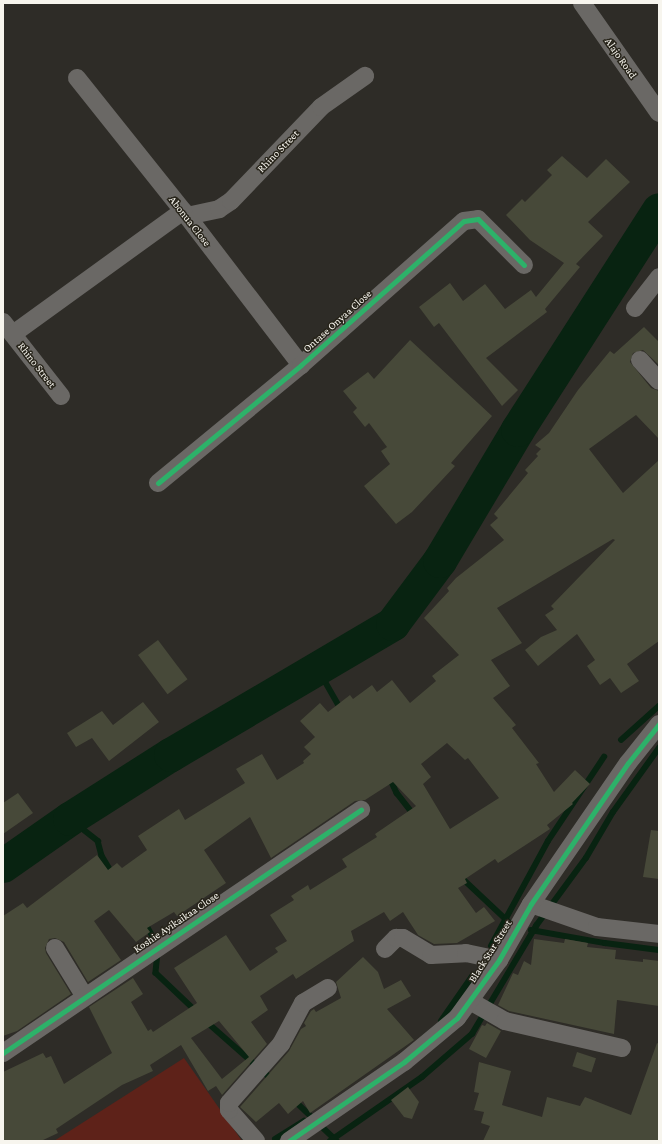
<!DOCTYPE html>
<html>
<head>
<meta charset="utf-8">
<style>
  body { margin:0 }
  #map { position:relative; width:662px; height:1144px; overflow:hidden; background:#2e2c27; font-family:"Crimson Pro",serif }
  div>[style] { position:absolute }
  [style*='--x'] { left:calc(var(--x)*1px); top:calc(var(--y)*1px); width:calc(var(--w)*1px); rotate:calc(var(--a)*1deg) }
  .green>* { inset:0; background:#5e2219 }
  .stream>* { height:5.5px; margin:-2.75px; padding:0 2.75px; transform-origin:2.75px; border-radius:2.75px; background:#082311 }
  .river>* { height:34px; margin:-17px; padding:0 17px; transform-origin:17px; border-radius:17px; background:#082311 }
  .building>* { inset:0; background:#474939; transform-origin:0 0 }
  .minor>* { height:18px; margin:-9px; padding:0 9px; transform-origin:9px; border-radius:9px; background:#6a6865 }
  .cycleway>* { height:5px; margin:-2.5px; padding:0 2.5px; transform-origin:2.5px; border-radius:2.5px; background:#2db169 }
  span { translate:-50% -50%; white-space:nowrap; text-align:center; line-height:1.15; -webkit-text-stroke:3px #27241a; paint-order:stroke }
  .street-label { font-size:11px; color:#f7f5ee }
  .frame { position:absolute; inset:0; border:4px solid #f7f5ee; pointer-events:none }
</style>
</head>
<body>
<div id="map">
  <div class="green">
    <i style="clip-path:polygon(184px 1058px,242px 1141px,54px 1141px)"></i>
  </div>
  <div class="stream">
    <i style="--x:317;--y:667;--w:48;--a:60.3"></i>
    <i style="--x:621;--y:740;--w:51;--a:-41.8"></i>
    <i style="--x:389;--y:776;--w:19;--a:65"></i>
    <i style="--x:397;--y:793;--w:29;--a:52"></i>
    <i style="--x:70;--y:819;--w:36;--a:38"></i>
    <i style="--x:98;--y:841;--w:16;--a:75"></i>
    <i style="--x:102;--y:856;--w:21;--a:59"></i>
    <i style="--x:461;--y:877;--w:67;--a:43.2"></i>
    <i style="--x:144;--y:921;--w:28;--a:60"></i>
    <i style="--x:531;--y:930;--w:75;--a:10"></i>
    <i style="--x:605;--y:943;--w:54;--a:7.4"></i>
    <i style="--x:491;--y:946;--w:119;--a:-61.5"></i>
    <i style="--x:548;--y:841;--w:101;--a:-56.3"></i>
    <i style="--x:158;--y:953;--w:20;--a:96"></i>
    <i style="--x:156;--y:973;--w:55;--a:43.5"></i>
    <i style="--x:206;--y:1021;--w:89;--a:41.4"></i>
    <i style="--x:441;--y:1021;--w:56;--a:-55.2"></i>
    <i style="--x:294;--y:1100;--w:59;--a:43.6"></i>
    <i style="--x:275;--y:1139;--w:34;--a:-32"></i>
    <i style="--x:330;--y:1141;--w:112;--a:-34.8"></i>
    <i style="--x:422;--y:1077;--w:66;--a:-40.7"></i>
    <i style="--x:472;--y:1034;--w:126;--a:-59.3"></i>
    <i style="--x:536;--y:926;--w:84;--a:-53.7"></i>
    <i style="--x:586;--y:858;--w:53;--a:-59.6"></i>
    <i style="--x:613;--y:812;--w:79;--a:-54.3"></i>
  </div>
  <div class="river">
    <i style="--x:3;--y:866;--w:82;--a:-35"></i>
    <i style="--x:70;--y:819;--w:120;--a:-32.4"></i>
    <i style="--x:171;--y:755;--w:258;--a:-30.5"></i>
    <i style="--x:393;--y:624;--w:79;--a:-53.3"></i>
    <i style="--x:440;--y:561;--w:152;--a:-59.2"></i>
    <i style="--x:518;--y:430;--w:261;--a:-57.3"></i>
  </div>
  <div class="building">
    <i style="clip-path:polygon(562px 156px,587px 178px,606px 159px,630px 182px,588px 222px,603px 236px,576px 264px,580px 267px,545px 309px,547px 312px,486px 358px,518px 390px,502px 406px,439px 323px,434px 327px,419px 307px,450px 283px,463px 301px,485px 284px,505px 309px,531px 290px,536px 297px,564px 263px,530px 240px,506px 215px,522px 199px,525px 202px,552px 175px,547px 170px)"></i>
    <i style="clip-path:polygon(evenodd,644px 327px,659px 342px,659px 365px,643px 350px,633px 353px,630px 362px,651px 388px,659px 391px,659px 439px,636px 415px,589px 449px,623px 493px,659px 460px,659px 641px,627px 664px,639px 681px,621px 693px,610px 678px,600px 685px,587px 666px,595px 660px,577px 634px,538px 666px,525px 650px,541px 637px,557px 630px,545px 615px,554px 609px,551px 606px,615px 540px,613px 539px,497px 608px,522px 643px,491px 660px,510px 686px,493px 698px,516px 725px,512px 728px,539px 763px,536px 764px,554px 792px,575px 770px,590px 784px,572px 803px,573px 804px,547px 825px,550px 829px,498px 863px,495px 859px,465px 879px,467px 883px,458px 888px,476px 913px,484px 907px,495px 921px,457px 943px,434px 944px,418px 935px,403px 912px,390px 921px,384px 912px,351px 931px,354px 941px,296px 979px,293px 974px,260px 996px,268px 1010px,251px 1022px,267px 1044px,222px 1095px,216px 1086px,208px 1091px,181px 1045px,150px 1065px,153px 1071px,122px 1085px,56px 1129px,58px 1133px,41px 1141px,3px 1141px,3px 1072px,43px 1053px,46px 1058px,51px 1056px,64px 1084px,112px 1053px,89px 1007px,133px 978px,143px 994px,131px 1002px,148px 1031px,151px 1029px,153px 1032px,197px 1003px,174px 968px,226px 935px,250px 971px,278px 952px,275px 948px,287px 941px,270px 915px,294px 900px,291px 896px,308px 885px,310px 890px,347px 867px,342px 859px,377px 837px,375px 834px,416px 806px,393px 782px,365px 800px,355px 801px,271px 858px,250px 817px,204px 850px,226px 883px,177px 916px,174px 912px,147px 928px,150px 932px,136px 942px,109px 910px,94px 921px,121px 960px,88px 982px,64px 942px,55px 938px,49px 939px,45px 948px,46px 953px,71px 994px,17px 1031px,3px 1036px,3px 916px,23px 903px,27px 908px,97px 855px,108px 870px,117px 863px,122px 868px,147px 850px,138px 836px,179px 809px,185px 820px,245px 783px,236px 769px,262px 754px,277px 780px,304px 763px,303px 761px,311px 754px,304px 747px,315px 737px,300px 721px,320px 703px,328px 712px,350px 695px,353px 699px,372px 685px,377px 692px,392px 680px,410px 703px,436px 681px,432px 676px,459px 655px,424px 618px,449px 591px,447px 588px,456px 578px,504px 540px,490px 525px,498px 518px,494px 514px,528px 473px,525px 470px,538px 456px,536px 454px,541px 449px,535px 445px,549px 433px,578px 390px,610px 351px,614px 354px,644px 327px,447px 743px,465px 760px,468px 758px,499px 798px,450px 829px,423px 784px,431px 777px,421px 764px,447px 743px,644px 327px,219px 1021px,249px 1057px,222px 1079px,191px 1038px,219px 1021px)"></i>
    <i style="clip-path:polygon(410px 340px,492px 416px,451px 463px,455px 466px,412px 512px,396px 524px,364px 486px,390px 464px,381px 451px,387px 447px,369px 423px,365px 427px,353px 412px,357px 408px,343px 391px,368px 372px,374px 379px)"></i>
    <i style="left:158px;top:640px;width:49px;height:25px;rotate:53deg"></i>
    <i style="clip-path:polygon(143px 702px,159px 722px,109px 761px,92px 738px,76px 747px,67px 733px,102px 711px,113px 725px)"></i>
    <i style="clip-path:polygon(18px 793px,33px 813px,3px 834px,3px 803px)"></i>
    <i style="clip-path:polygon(651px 830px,659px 831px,659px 879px,643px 877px)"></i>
    <i style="clip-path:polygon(534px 939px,564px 943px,565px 939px,588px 943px,587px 947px,616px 950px,615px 959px,643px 962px,643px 959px,659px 961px,659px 1006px,617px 1000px,614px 1034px,509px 1011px,498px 1005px,513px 973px,518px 975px,524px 961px,531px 965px)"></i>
    <i style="clip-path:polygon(363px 957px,378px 972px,384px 989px,401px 980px,411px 996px,387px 1009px,414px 1040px,310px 1113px,303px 1101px,288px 1114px,279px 1103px,256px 1122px,240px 1107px,289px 1051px,301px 1029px,306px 1026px,304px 1023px,311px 1011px,314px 1009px,316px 1012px,341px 998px,336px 982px)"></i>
    <i style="clip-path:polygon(487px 1023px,501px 1031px,486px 1058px,469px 1049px,482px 1025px,485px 1026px)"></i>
    <i style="clip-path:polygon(657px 1043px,659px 1044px,659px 1141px,483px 1141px,490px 1126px,481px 1123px,484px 1112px,474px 1110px,479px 1093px,474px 1092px,479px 1062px,511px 1071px,502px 1105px,542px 1117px,547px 1097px,580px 1106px,585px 1097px,631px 1115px)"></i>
    <i style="left:577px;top:1052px;width:20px;height:15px;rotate:18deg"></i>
    <i style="clip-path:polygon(408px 1087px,419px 1102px,412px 1119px,404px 1117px,391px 1100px)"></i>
  </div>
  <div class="minor">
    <i style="--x:582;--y:3;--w:134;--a:55"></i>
    <i style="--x:77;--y:78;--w:176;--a:51.4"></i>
    <i style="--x:187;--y:216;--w:188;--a:52.6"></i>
    <i style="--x:187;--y:216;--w:33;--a:-12"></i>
    <i style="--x:219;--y:209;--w:14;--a:-34"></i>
    <i style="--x:231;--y:201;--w:130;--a:-46.2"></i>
    <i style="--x:321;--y:107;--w:54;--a:-35.2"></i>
    <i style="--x:635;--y:308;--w:39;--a:-52"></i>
    <i style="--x:3;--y:322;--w:94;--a:51.9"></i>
    <i style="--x:13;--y:334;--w:210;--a:-35.9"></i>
    <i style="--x:640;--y:360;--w:28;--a:48"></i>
    <i style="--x:158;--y:483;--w:185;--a:-39.5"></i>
    <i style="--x:301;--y:365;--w:217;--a:-41.5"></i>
    <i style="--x:464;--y:221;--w:14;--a:-8"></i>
    <i style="--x:478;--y:219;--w:65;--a:45"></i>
    <i style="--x:531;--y:904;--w:70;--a:19.2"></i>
    <i style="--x:597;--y:927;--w:62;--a:6.4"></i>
    <i style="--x:55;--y:948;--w:57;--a:58.5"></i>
    <i style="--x:385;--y:949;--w:16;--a:-45"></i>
    <i style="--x:396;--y:938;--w:7;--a:0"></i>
    <i style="--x:403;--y:938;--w:33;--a:31"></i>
    <i style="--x:431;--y:955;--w:35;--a:-3"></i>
    <i style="--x:466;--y:953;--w:34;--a:12"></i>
    <i style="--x:470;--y:1001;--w:40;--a:29.7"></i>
    <i style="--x:505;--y:1021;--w:120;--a:13"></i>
    <i style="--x:3;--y:1053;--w:433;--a:-34.2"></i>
    <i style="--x:256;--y:1141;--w:41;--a:-131.1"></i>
    <i style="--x:229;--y:1110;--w:7;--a:-90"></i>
    <i style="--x:229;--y:1103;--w:79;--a:-48.6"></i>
    <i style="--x:281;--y:1044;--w:47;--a:-61.8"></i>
    <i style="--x:303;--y:1003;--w:29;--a:-31"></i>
    <i style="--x:289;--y:1141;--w:140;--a:-34.5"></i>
    <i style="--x:404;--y:1062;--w:69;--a:-39.7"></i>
    <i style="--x:457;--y:1018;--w:72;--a:-54.1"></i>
    <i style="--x:499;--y:960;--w:64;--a:-60.3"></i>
    <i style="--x:531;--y:904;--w:171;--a:-55.5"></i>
    <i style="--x:628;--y:763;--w:50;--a:-51.5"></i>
  </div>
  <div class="cycleway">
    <i style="--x:158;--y:483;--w:185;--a:-39.5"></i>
    <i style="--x:301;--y:365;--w:217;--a:-41.5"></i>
    <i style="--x:464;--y:221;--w:14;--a:-8"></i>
    <i style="--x:478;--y:219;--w:65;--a:45"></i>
    <i style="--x:3;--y:1053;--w:433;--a:-34.2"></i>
    <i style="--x:289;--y:1141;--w:140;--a:-34.5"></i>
    <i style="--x:404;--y:1062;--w:69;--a:-39.7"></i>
    <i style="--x:457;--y:1018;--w:72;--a:-54.1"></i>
    <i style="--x:499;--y:960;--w:64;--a:-60.3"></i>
    <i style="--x:531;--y:904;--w:171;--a:-55.5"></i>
    <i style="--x:628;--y:763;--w:50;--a:-51.5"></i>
  </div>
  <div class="street-label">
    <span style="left:621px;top:58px;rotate:55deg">Alajo Road</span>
    <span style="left:278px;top:151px;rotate:-46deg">Rhino Street</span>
    <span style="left:190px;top:221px;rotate:52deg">Abonua Close</span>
    <span style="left:337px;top:321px;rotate:-42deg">Ontase Onyaa Close</span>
    <span style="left:37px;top:365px;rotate:52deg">Rhino Street</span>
    <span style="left:176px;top:922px;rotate:-34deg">Koshie Ayikaikaa Close</span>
    <span style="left:490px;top:951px;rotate:-58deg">Black Star Street</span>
  </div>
  <div class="frame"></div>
</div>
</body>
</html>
